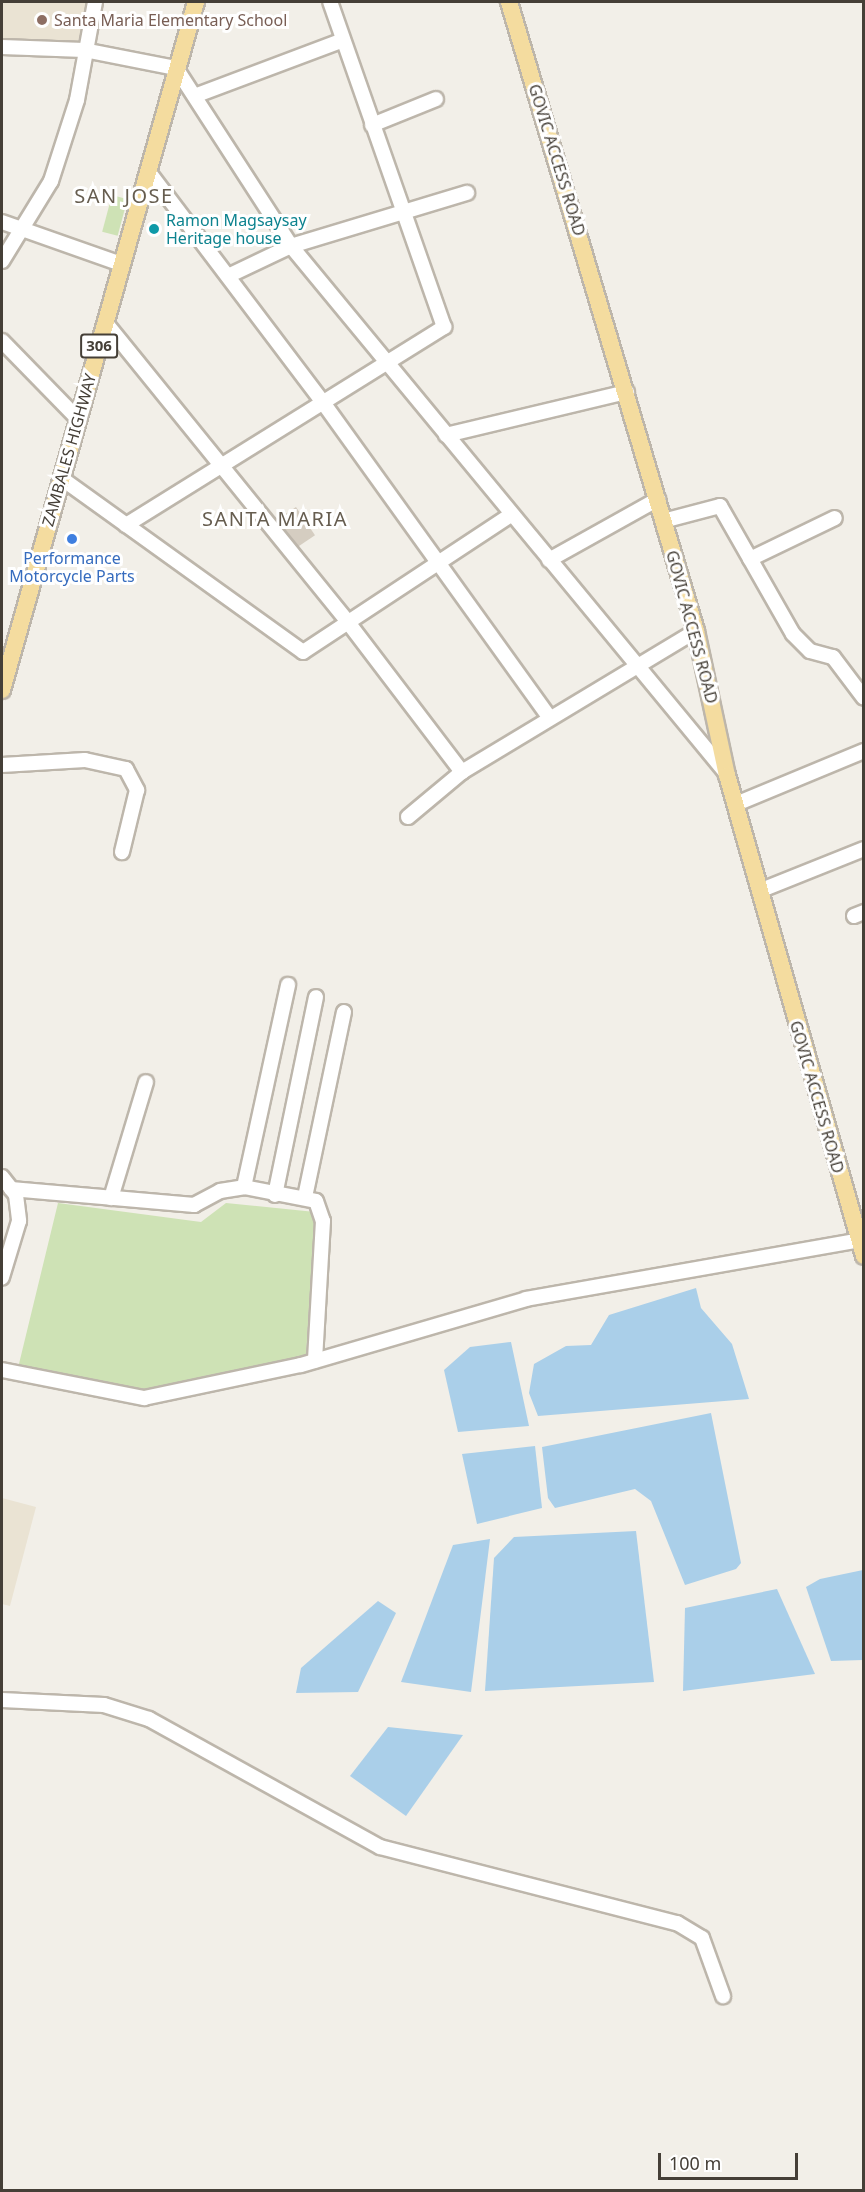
<!DOCTYPE html>
<html>
<head>
<meta charset="utf-8">
<style>
  body { margin:0 }
  #map { position:relative; width:865px; height:2192px; overflow:hidden; background:#f2efe8; font-family:"Noto Sans",sans-serif }
  div>[style] { position:absolute }
  [style*='--x'] { left:calc(var(--x)*1px); top:calc(var(--y)*1px); width:calc(var(--w)*1px); rotate:calc(var(--a)*1deg) }
  .education>* { inset:0; background:#eae3d3 }
  .green>* { inset:0; background:#cee2b5; transform-origin:0 0 }
  .water>* { inset:0; background:#aacfe9 }
  .building>* { inset:0; background:#d5cdc1; transform-origin:0 0 }
  .roads { filter:drop-shadow(2px 0 #bdb6ab) drop-shadow(-2px 0 #bdb6ab) drop-shadow(0 2px #bdb6ab) drop-shadow(0 -2px #bdb6ab) }
  .minor>* { height:14px; margin:-7px; padding:0 7px; transform-origin:7px; border-radius:7px; background:#fff }
  .major>* { height:16px; margin:-8px; padding:0 8px; transform-origin:8px; border-radius:8px; background:#f4dc9f }
  .dots>* { width:16px; height:16px; translate:-50% -50%; box-sizing:border-box; border:3px solid #fff; border-radius:50% }
  span { translate:-50% -50%; white-space:nowrap; text-align:center; line-height:1.15; -webkit-text-stroke:6px #fff; paint-order:stroke }
  .shield-label span { padding:2px 4px; background:#fff; border:2px solid; border-radius:4px; -webkit-text-stroke-width:0 }
  .shield-label { font-size:15px; color:#453f37; font-weight:700 }
  .education-label { font-size:16px; color:#785e54 }
  .left { translate:0 -50%; text-align:left }
  .street-label { font-size:16px; color:#453f37 }
  .culture-label { font-size:16px; color:#0d838f }
  .shop-label { font-size:16px; color:#366cbe }
  .quarter-label { font-size:20px; color:#665d4f; letter-spacing:1.5px }
  .frame { position:absolute; inset:0; border:3px solid #453f37; pointer-events:none }
  .scale { position:absolute; left:658px; top:2153px; width:140px; height:27px; box-sizing:border-box; border:3px solid #453f37; border-top:0; padding-left:8px; font-size:18px; line-height:21px; white-space:nowrap; color:#453f37; -webkit-text-stroke:4px #fff; paint-order:stroke }
</style>
</head>
<body>
<div id="map">
  <div class="education">
    <i style="clip-path:polygon(2px 2px,88px 2px,78px 42px,2px 38px)"></i>
    <i style="clip-path:polygon(2px 1498px,36px 1507px,10px 1606px,2px 1604px)"></i>
  </div>
  <div class="green">
    <i style="left:112px;top:195px;width:16px;height:38px;rotate:15deg"></i>
    <i style="clip-path:polygon(58px 1203px,201px 1222px,226px 1203px,315px 1212px,306px 1356px,138px 1396px,18px 1368px)"></i>
  </div>
  <div class="water">
    <i style="clip-path:polygon(696px 1288px,701px 1308px,732px 1344px,749px 1399px,538px 1416px,529px 1393px,534px 1364px,566px 1346px,591px 1345px,609px 1315px)"></i>
    <i style="clip-path:polygon(511px 1342px,529px 1426px,458px 1432px,444px 1370px,470px 1347px)"></i>
    <i style="clip-path:polygon(711px 1413px,741px 1563px,736px 1569px,685px 1585px,651px 1501px,635px 1489px,555px 1508px,548px 1498px,542px 1447px)"></i>
    <i style="clip-path:polygon(535px 1446px,542px 1508px,477px 1524px,462px 1454px)"></i>
    <i style="clip-path:polygon(636px 1531px,654px 1682px,485px 1691px,494px 1558px,514px 1537px)"></i>
    <i style="clip-path:polygon(490px 1539px,471px 1692px,401px 1682px,453px 1545px)"></i>
    <i style="clip-path:polygon(863px 1570px,863px 1660px,831px 1661px,806px 1587px,820px 1579px)"></i>
    <i style="clip-path:polygon(777px 1589px,815px 1674px,683px 1691px,685px 1608px)"></i>
    <i style="clip-path:polygon(378px 1601px,396px 1613px,358px 1692px,296px 1693px,301px 1668px)"></i>
    <i style="clip-path:polygon(388px 1727px,463px 1735px,406px 1816px,350px 1776px)"></i>
  </div>
  <div class="building">
    <i style="left:296px;top:507px;width:34px;height:22px;rotate:56deg"></i>
  </div>
  <div class="roads">
    <div class="minor">
      <i style="--x:2;--y:47;--w:82;--a:2.1"></i>
      <i style="--x:84;--y:50;--w:94;--a:11.1"></i>
      <i style="--x:176;--y:68;--w:212;--a:57.1"></i>
      <i style="--x:291;--y:246;--w:683;--a:50.46"></i>
      <i style="--x:197;--y:95;--w:156;--a:-20.6"></i>
      <i style="--x:372;--y:125;--w:69;--a:-22.1"></i>
      <i style="--x:148;--y:171;--w:288;--a:52.9"></i>
      <i style="--x:322;--y:401;--w:390;--a:54.3"></i>
      <i style="--x:2;--y:222;--w:126;--a:19.4"></i>
      <i style="--x:2;--y:261;--w:94;--a:-58.5"></i>
      <i style="--x:51;--y:181;--w:85;--a:-72.2"></i>
      <i style="--x:77;--y:100;--w:100;--a:-79.6"></i>
      <i style="--x:228;--y:276;--w:70;--a:-25.5"></i>
      <i style="--x:291;--y:246;--w:184;--a:-16.8"></i>
      <i style="--x:105;--y:322;--w:385;--a:51"></i>
      <i style="--x:347;--y:621;--w:190;--a:52.7"></i>
      <i style="--x:2;--y:341;--w:109;--a:45.7"></i>
      <i style="--x:446;--y:435;--w:186;--a:-13.4"></i>
      <i style="--x:61;--y:478;--w:298;--a:35.7"></i>
      <i style="--x:303;--y:652;--w:249;--a:-33.4"></i>
      <i style="--x:663;--y:521;--w:59;--a:-14.7"></i>
      <i style="--x:720;--y:506;--w:147;--a:60.3"></i>
      <i style="--x:793;--y:634;--w:24;--a:45"></i>
      <i style="--x:810;--y:651;--w:24;--a:15"></i>
      <i style="--x:833;--y:657;--w:51;--a:52.9"></i>
      <i style="--x:126;--y:525;--w:375;--a:-31.9"></i>
      <i style="--x:444;--y:327;--w:344;--a:-109.3"></i>
      <i style="--x:750;--y:559;--w:94;--a:-25.8"></i>
      <i style="--x:549;--y:560;--w:125;--a:-29.2"></i>
      <i style="--x:2;--y:765;--w:83;--a:-3.4"></i>
      <i style="--x:85;--y:760;--w:42;--a:12.4"></i>
      <i style="--x:126;--y:769;--w:24;--a:62"></i>
      <i style="--x:137;--y:790;--w:64;--a:103.6"></i>
      <i style="--x:736;--y:804;--w:139;--a:-22.5"></i>
      <i style="--x:408;--y:817;--w:70;--a:-39.8"></i>
      <i style="--x:462;--y:772;--w:273;--a:-31.1"></i>
      <i style="--x:759;--y:891;--w:113;--a:-21.8"></i>
      <i style="--x:854;--y:916;--w:11;--a:-22"></i>
      <i style="--x:2;--y:1177;--w:23;--a:52"></i>
      <i style="--x:16;--y:1195;--w:26;--a:83"></i>
      <i style="--x:19;--y:1221;--w:59;--a:106.9"></i>
      <i style="--x:244;--y:1187;--w:207;--a:-77.7"></i>
      <i style="--x:11;--y:1189;--w:184;--a:5"></i>
      <i style="--x:194;--y:1205;--w:30;--a:-28"></i>
      <i style="--x:220;--y:1191;--w:24;--a:-9"></i>
      <i style="--x:244;--y:1187;--w:73;--a:11"></i>
      <i style="--x:316;--y:1201;--w:21;--a:71"></i>
      <i style="--x:323;--y:1221;--w:140;--a:93.3"></i>
      <i style="--x:275;--y:1195;--w:202;--a:-78.3"></i>
      <i style="--x:305;--y:1197;--w:189;--a:-78.1"></i>
      <i style="--x:111;--y:1198;--w:121;--a:-73.2"></i>
      <i style="--x:2;--y:1370;--w:145;--a:11.2"></i>
      <i style="--x:144;--y:1398;--w:160;--a:-11.9"></i>
      <i style="--x:301;--y:1365;--w:234;--a:-16.3"></i>
      <i style="--x:526;--y:1299;--w:338;--a:-10"></i>
      <i style="--x:2;--y:1700;--w:102;--a:2.8"></i>
      <i style="--x:104;--y:1705;--w:47;--a:17.3"></i>
      <i style="--x:149;--y:1719;--w:264;--a:29"></i>
      <i style="--x:380;--y:1847;--w:307;--a:14.4"></i>
      <i style="--x:677;--y:1923;--w:29;--a:31"></i>
      <i style="--x:702;--y:1938;--w:62;--a:70.1"></i>
    </div>
    <div class="major">
      <i style="--x:509;--y:2;--w:656;--a:73.44"></i>
      <i style="--x:696;--y:631;--w:147;--a:77.9"></i>
      <i style="--x:727;--y:775;--w:500;--a:74.1"></i>
      <i style="--x:2;--y:690;--w:715;--a:-74.25"></i>
    </div>
  </div>
  <div class="dots">
    <i style="left:42px;top:20px;background:#8d6e63"></i>
    <i style="left:154px;top:229px;background:#0f9aa8"></i>
    <i style="left:72px;top:539px;background:#3f7fe0"></i>
  </div>
  <div class="shield-label">
    <span style="left:99px;top:346px">306</span>
  </div>
  <div class="education-label">
    <span class="left" style="left:54px;top:20px">Santa Maria Elementary School</span>
  </div>
  <div class="street-label">
    <span style="left:557px;top:160px;rotate:73deg">GOVIC ACCESS ROAD</span>
    <span style="left:69px;top:450px;rotate:-74deg">ZAMBALES HIGHWAY</span>
    <span style="left:692px;top:627px;rotate:75deg">GOVIC ACCESS ROAD</span>
    <span style="left:817px;top:1097px;rotate:74deg">GOVIC ACCESS ROAD</span>
  </div>
  <div class="culture-label">
    <span class="left" style="left:166px;top:229px">Ramon Magsaysay<br>Heritage house</span>
  </div>
  <div class="shop-label">
    <span style="left:72px;top:567px">Performance<br>Motorcycle Parts</span>
  </div>
  <div class="quarter-label">
    <span style="left:124px;top:195px">SAN JOSE</span>
    <span style="left:275px;top:518px">SANTA MARIA</span>
  </div>
  <div class="frame"></div>
  <div class="scale">100 m</div>
</div>
</body>
</html>
